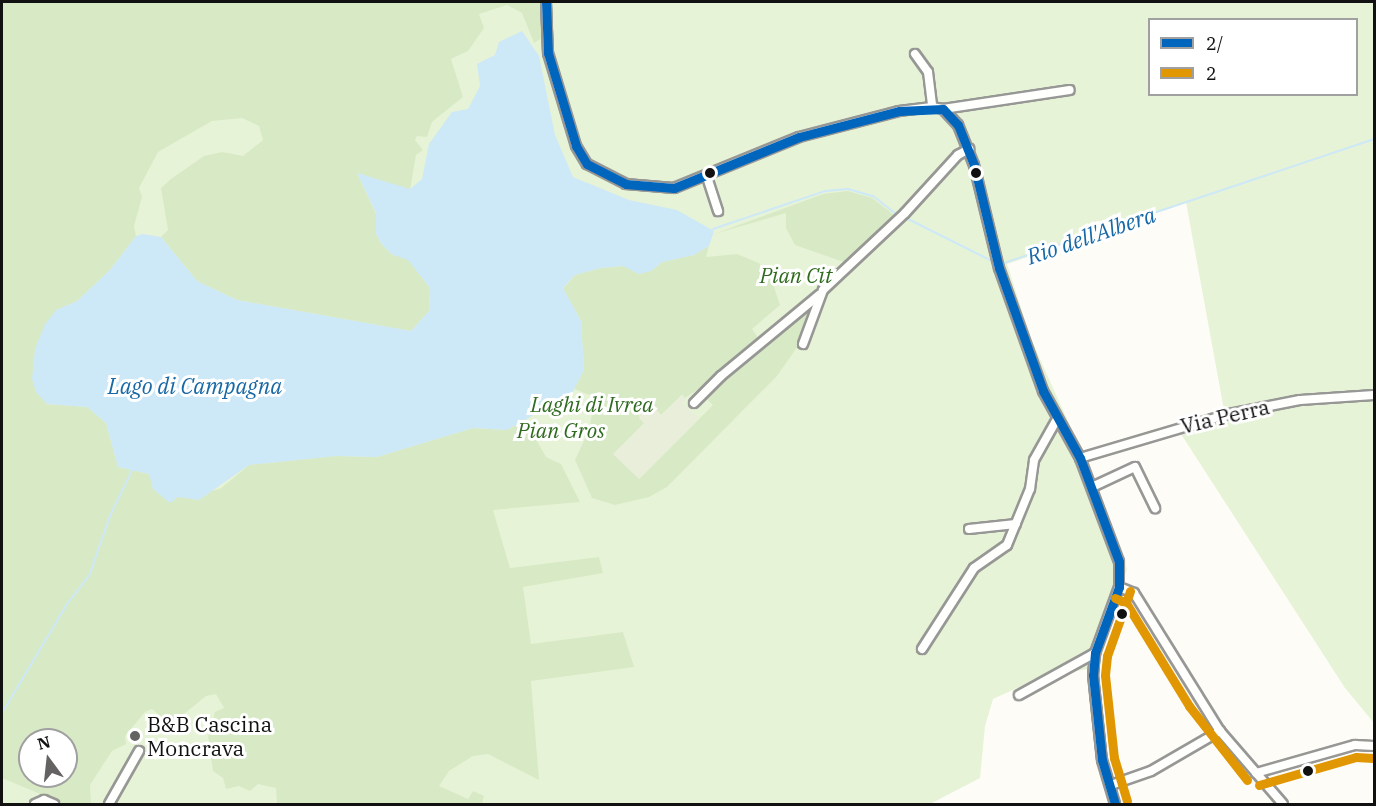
<!DOCTYPE html>
<html>
<head>
<meta charset="utf-8">
<style>
  body { margin:0 }
  #map { position:relative; width:1376px; height:806px; overflow:hidden; background:#fdfcf7; font-family:"IBM Plex Serif",serif }
  div>[style] { position:absolute }
  [style*='--x'] { left:calc(var(--x)*1px); top:calc(var(--y)*1px); width:calc(var(--w)*1px); rotate:calc(var(--a)*1deg) }
  .green>* { inset:0; background:#e7f3d7 }
  .forest>* { inset:0; background:#d8eac5 }
  .cemetery>* { inset:0; background:#e9eedb }
  .water>* { inset:0; background:#cde8f7 }
  .stream>* { height:2px; margin:-1px; padding:0 1px; transform-origin:1px; border-radius:1px; background:#cde8f7 }
  .roads { filter:drop-shadow(2px 0 #979795) drop-shadow(-2px 0 #979795) drop-shadow(0 2px #979795) drop-shadow(0 -2px #979795) }
  .minor>* { height:8px; margin:-4px; padding:0 4px; transform-origin:4px; border-radius:4px; background:#fffffe }
  .bus-1>* { height:9px; margin:-4.5px; padding:0 4.5px; transform-origin:4.5px; border-radius:4.5px; background:#0065bd }
  .bus-2>* { height:9px; margin:-4.5px; padding:0 4.5px; transform-origin:4.5px; border-radius:4.5px; background:#e09702 }
  .dots>* { width:16px; height:16px; translate:-50% -50%; box-sizing:border-box; border:3px solid #fff; border-radius:50% }
  span { translate:-50% -50%; white-space:nowrap; text-align:center; line-height:1.15; -webkit-text-stroke:6px #fff; paint-order:stroke }
  .park-label { font-size:21px; color:#2f6b1f; font-style:italic }
  .street-label { font-size:21px; color:#111 }
  .poi-label { font-size:21px; color:#111 }
  .left { translate:0 -50%; text-align:left }
  .water-label { font-size:22px; color:#1768a6; font-style:italic }
  .frame { position:absolute; inset:0; border:3px solid #111; pointer-events:none }
  .legend { position:absolute; left:1148px; top:18px; width:210px; height:78px; box-sizing:border-box; background:#fff; border:2px solid #a0a0a0; margin:0; padding:8px 10px; list-style:none; font-size:18px; color:#111 }
  .legend li { display:flex; align-items:center; gap:12px; height:30px }
  .legend b { width:30px; border:2px solid #a0a0a0 }
  .north { position:absolute; left:18px; top:728px; width:60px; height:60px; box-sizing:border-box; background:#fff; border:2px solid #a0a0a0; border-radius:50%; rotate:345deg; font-size:16px; font-weight:700; line-height:24px; text-align:center; color:#111 }
  .north::after { content:''; display:block; margin:auto; width:21px; height:27px; background:#646362; clip-path:polygon(50% 0,100% 100%,50% 72%,0 100%) }
</style>
</head>
<body>
<div id="map">
  <div class="green">
    <i style="clip-path:polygon(evenodd,2px 2px,1374px 2px,1374px 723px,1345px 688px,1181px 434px,1226px 421px,1186px 202px,1007px 264px,1031px 339px,1084px 457px,1127px 569px,1113px 616px,1095px 653px,1094px 668px,1041px 677px,993px 699px,985px 726px,980px 778px,930px 804px,2px 804px,2px 2px,1150px 20px,1356px 20px,1356px 94px,1150px 94px,1150px 20px,2px 2px,30px 740px,66px 740px,66px 776px,30px 776px,30px 740px)"></i>
  </div>
  <div class="forest">
    <i style="clip-path:polygon(evenodd,2px 2px,543px 2px,545px 36px,534px 43px,522px 13px,507px 5px,479px 14px,484px 28px,468px 51px,451px 59px,463px 97px,432px 122px,427px 137px,417px 136px,415px 140px,423px 150px,416px 155px,410px 190px,357px 173px,376px 214px,376px 234px,381px 243px,391px 254px,408px 259px,430px 288px,429px 311px,411px 331px,237px 300px,197px 281px,161px 237px,168px 230px,161px 188px,171px 179px,204px 156px,222px 152px,243px 156px,263px 140px,259px 126px,242px 118px,212px 121px,158px 152px,139px 188px,142px 197px,134px 226px,136px 236px,110px 270px,77px 301px,56px 310px,35px 349px,34px 363px,46px 404px,87px 407px,106px 423px,118px 467px,149px 474px,178px 497px,220px 489px,249px 465px,336px 456px,377px 457px,473px 428px,507px 430px,525px 420px,546px 457px,561px 464px,580px 502px,493px 510px,510px 568px,599px 557px,603px 573px,523px 587px,531px 644px,623px 632px,634px 667px,531px 681px,539px 780px,488px 754px,473px 756px,449px 771px,439px 786px,468px 799px,473px 791px,484px 796px,482px 804px,277px 804px,276px 788px,258px 784px,250px 791px,239px 786px,226px 789px,223px 778px,213px 771px,208px 737px,215px 712px,224px 708px,216px 694px,206px 696px,179px 718px,167px 722px,152px 709px,145px 712px,125px 736px,126px 744px,112px 751px,90px 785px,91px 804px,64px 804px,2px 778px,2px 2px,30px 740px,66px 740px,66px 776px,30px 776px,30px 740px)"></i>
    <i style="clip-path:polygon(848px 191px,872px 198px,897px 217px,849px 264px,795px 245px,786px 228px,786px 213px,714px 234px,823px 194px)"></i>
    <i style="clip-path:polygon(709px 246px,706px 257px,737px 254px,759px 263px,772px 281px,780px 305px,752px 329px,758px 338px,704px 385px,685px 398px,682px 395px,661px 415px,648px 405px,644px 407px,639px 415px,644px 423px,639px 479px,713px 405px,704px 397px,721px 379px,815px 301px,800px 343px,777px 376px,667px 487px,649px 497px,615px 505px,592px 498px,575px 460px,589px 430px,595px 397px,574px 389px,584px 370px,581px 321px,563px 289px,575px 275px,601px 268px,623px 266px,651px 271px,662px 262px,694px 255px)"></i>
  </div>
  <div class="cemetery">
    <i style="clip-path:polygon(682px 395px,686px 399px,683px 403px,699px 418px,639px 479px,613px 454px,644px 423px,639px 418px,642px 408px,652px 405px,661px 415px)"></i>
  </div>
  <div class="water">
    <i style="clip-path:polygon(522px 31px,539px 56px,555px 135px,573px 177px,629px 200px,677px 210px,714px 231px,709px 246px,694px 255px,662px 262px,651px 271px,639px 274px,623px 266px,601px 268px,575px 275px,563px 288px,581px 321px,584px 370px,572px 393px,507px 430px,473px 428px,377px 457px,336px 456px,249px 465px,199px 500px,178px 497px,170px 503px,153px 489px,149px 474px,118px 467px,106px 423px,87px 407px,47px 404px,36px 392px,32px 379px,35px 349px,45px 324px,56px 310px,77px 301px,110px 270px,136px 236px,143px 234px,161px 237px,197px 281px,237px 300px,411px 331px,429px 311px,430px 288px,408px 260px,391px 254px,381px 243px,376px 234px,376px 213px,357px 173px,410px 189px,422px 179px,429px 144px,452px 112px,468px 109px,480px 86px,477px 64px,495px 55px,499px 42px)"></i>
  </div>
  <div class="stream">
    <i style="--x:904;--y:217;--w:103;--a:26.6"></i>
    <i style="--x:713;--y:229;--w:118;--a:-18.7"></i>
    <i style="--x:825;--y:191;--w:23;--a:-5"></i>
    <i style="--x:848;--y:189;--w:26;--a:16"></i>
    <i style="--x:873;--y:196;--w:33;--a:38"></i>
    <i style="--x:1001;--y:264;--w:393;--a:-18.5"></i>
    <i style="--x:2;--y:713;--w:127;--a:-59.2"></i>
    <i style="--x:67;--y:604;--w:36;--a:-52"></i>
    <i style="--x:89;--y:576;--w:64;--a:-70.7"></i>
    <i style="--x:110;--y:516;--w:51;--a:-64.4"></i>
  </div>
  <div class="roads">
    <div class="minor">
      <i style="--x:546;--y:2;--w:51;--a:87.8"></i>
      <i style="--x:548;--y:53;--w:97;--a:73.2"></i>
      <i style="--x:576;--y:146;--w:21;--a:59"></i>
      <i style="--x:587;--y:164;--w:44;--a:27.1"></i>
      <i style="--x:626;--y:184;--w:48;--a:4.8"></i>
      <i style="--x:674;--y:188;--w:135;--a:-22.2"></i>
      <i style="--x:799;--y:137;--w:103;--a:-14.6"></i>
      <i style="--x:899;--y:111;--w:33;--a:-7"></i>
      <i style="--x:932;--y:107;--w:11;--a:10"></i>
      <i style="--x:943;--y:109;--w:22;--a:47"></i>
      <i style="--x:958;--y:125;--w:43;--a:68.2"></i>
      <i style="--x:974;--y:165;--w:106;--a:76.4"></i>
      <i style="--x:999;--y:268;--w:131;--a:70.3"></i>
      <i style="--x:1043;--y:391;--w:77;--a:61.1"></i>
      <i style="--x:1080;--y:458;--w:111;--a:69.4"></i>
      <i style="--x:1119;--y:562;--w:25;--a:90"></i>
      <i style="--x:1119;--y:587;--w:70;--a:110"></i>
      <i style="--x:1095;--y:653;--w:22;--a:95"></i>
      <i style="--x:1093;--y:675;--w:85;--a:84"></i>
      <i style="--x:1102;--y:760;--w:46;--a:73.5"></i>
      <i style="--x:915;--y:54;--w:22;--a:54"></i>
      <i style="--x:928;--y:72;--w:35;--a:83"></i>
      <i style="--x:943;--y:109;--w:128;--a:-8.5"></i>
      <i style="--x:707;--y:177;--w:36;--a:72"></i>
      <i style="--x:803;--y:344;--w:58;--a:-69.7"></i>
      <i style="--x:823;--y:290;--w:112;--a:-43.2"></i>
      <i style="--x:905;--y:213;--w:79;--a:-47.6"></i>
      <i style="--x:958;--y:155;--w:13;--a:-29"></i>
      <i style="--x:694;--y:403;--w:38;--a:-45"></i>
      <i style="--x:721;--y:376;--w:127;--a:-39.6"></i>
      <i style="--x:1080;--y:458;--w:155;--a:-16.5"></i>
      <i style="--x:1229;--y:414;--w:72;--a:-11.2"></i>
      <i style="--x:1300;--y:400;--w:74;--a:-3.9"></i>
      <i style="--x:1092;--y:487;--w:47;--a:-24.9"></i>
      <i style="--x:1135;--y:467;--w:46;--a:64"></i>
      <i style="--x:969;--y:529;--w:47;--a:-6.1"></i>
      <i style="--x:1119;--y:587;--w:16;--a:22"></i>
      <i style="--x:1134;--y:593;--w:163;--a:58.1"></i>
      <i style="--x:1220;--y:731;--w:96;--a:49.2"></i>
      <i style="--x:922;--y:649;--w:96;--a:-57.3"></i>
      <i style="--x:974;--y:568;--w:40;--a:-34.9"></i>
      <i style="--x:1007;--y:545;--w:61;--a:-67.7"></i>
      <i style="--x:1030;--y:489;--w:29;--a:-82"></i>
      <i style="--x:1034;--y:460;--w:47;--a:-60.7"></i>
      <i style="--x:1019;--y:695;--w:87;--a:-28.9"></i>
      <i style="--x:1256;--y:773;--w:103;--a:-15.8"></i>
      <i style="--x:1355;--y:745;--w:19;--a:3"></i>
      <i style="--x:1111;--y:785;--w:42;--a:-19.3"></i>
      <i style="--x:1151;--y:771;--w:80;--a:-30.1"></i>
      <i style="--x:35;--y:804;--w:10;--a:-24"></i>
      <i style="--x:44;--y:800;--w:11;--a:22"></i>
      <i style="--x:109;--y:804;--w:61;--a:-60.5"></i>
    </div>
  </div>
  <div class="bus-1">
    <i style="--x:546;--y:2;--w:51;--a:87.8"></i>
    <i style="--x:548;--y:53;--w:97;--a:73.2"></i>
    <i style="--x:576;--y:146;--w:21;--a:59"></i>
    <i style="--x:587;--y:164;--w:44;--a:27.1"></i>
    <i style="--x:626;--y:184;--w:48;--a:4.8"></i>
    <i style="--x:674;--y:188;--w:135;--a:-22.2"></i>
    <i style="--x:799;--y:137;--w:103;--a:-14.6"></i>
    <i style="--x:899;--y:111;--w:44;--a:-2.6"></i>
    <i style="--x:943;--y:109;--w:22;--a:47"></i>
    <i style="--x:958;--y:125;--w:43;--a:68.2"></i>
    <i style="--x:974;--y:165;--w:106;--a:76.4"></i>
    <i style="--x:999;--y:268;--w:131;--a:70.3"></i>
    <i style="--x:1043;--y:391;--w:77;--a:61.1"></i>
    <i style="--x:1080;--y:458;--w:111;--a:69.4"></i>
    <i style="--x:1119;--y:562;--w:25;--a:90"></i>
    <i style="--x:1119;--y:587;--w:70;--a:110"></i>
    <i style="--x:1095;--y:653;--w:22;--a:95"></i>
    <i style="--x:1093;--y:675;--w:85;--a:84"></i>
    <i style="--x:1102;--y:760;--w:46;--a:73.5"></i>
  </div>
  <div class="bus-2">
    <i style="--x:1115;--y:598;--w:12;--a:24"></i>
    <i style="--x:1126;--y:603;--w:121;--a:58.5"></i>
    <i style="--x:1189;--y:706;--w:94;--a:51.9"></i>
    <i style="--x:1259;--y:785;--w:101;--a:-16.1"></i>
    <i style="--x:1356;--y:757;--w:17;--a:3"></i>
    <i style="--x:1127;--y:801;--w:45;--a:-106.8"></i>
    <i style="--x:1114;--y:758;--w:83;--a:-96.2"></i>
    <i style="--x:1105;--y:675;--w:19;--a:-84"></i>
    <i style="--x:1107;--y:656;--w:69;--a:-70.5"></i>
  </div>
  <div class="dots">
    <i style="left:710px;top:173px;background:#111"></i>
    <i style="left:976px;top:173px;background:#111"></i>
    <i style="left:1122px;top:614px;background:#111"></i>
    <i style="left:135px;top:736px;background:#646362"></i>
    <i style="left:1308px;top:771px;background:#111"></i>
  </div>
  <div class="park-label">
    <span style="left:796px;top:275px">Pian Cit</span>
    <span style="left:592px;top:404px">Laghi di Ivrea</span>
    <span style="left:561px;top:430px">Pian Gros</span>
  </div>
  <div class="street-label">
    <span style="left:1225px;top:416px;rotate:-13deg">Via Perra</span>
  </div>
  <div class="poi-label">
    <span class="left" style="left:147px;top:736px">B&amp;B Cascina<br>Moncrava</span>
  </div>
  <div class="water-label">
    <span style="left:1091px;top:235px;rotate:-19deg">Rio dell'Albera</span>
    <span style="left:195px;top:386px">Lago di Campagna</span>
  </div>
  <div class="frame"></div>
  <ul class="legend">
  <li><b style="height:8px;background:#0065bd"></b>2/</li>
  <li><b style="height:8px;background:#e09702"></b>2</li>
  </ul>
  <div class="north">N</div>
</div>
</body>
</html>
